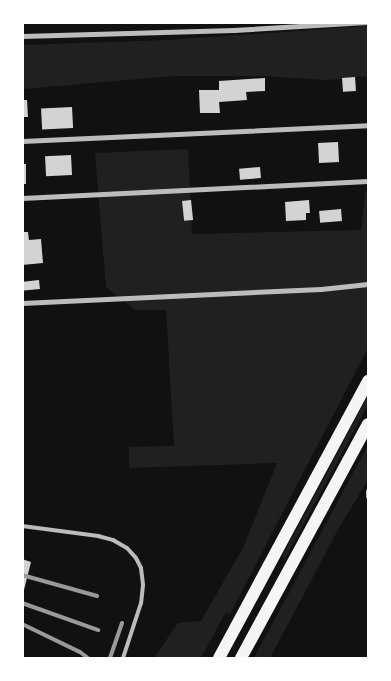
<!DOCTYPE html>
<html>
<head>
<meta charset="utf-8">
<style>
  body { margin:0 }
  #map { position:relative; width:391px; height:681px; overflow:hidden; background:#111; font-family:"Work Sans",sans-serif }
  div>[style] { position:absolute }
  [style*='--x'] { left:calc(var(--x)*1px); top:calc(var(--y)*1px); width:calc(var(--w)*1px); rotate:calc(var(--a)*1deg) }
  .green>* { inset:0; background:#202020 }
  .building>* { inset:0; background:#d3d3d3; transform-origin:0 0 }
  .service>* { height:4px; margin:-2px; padding:0 2px; transform-origin:2px; border-radius:2px; background:#bcbcbc }
  .minor>* { height:5px; margin:-2.5px; padding:0 2.5px; transform-origin:2.5px; border-radius:2.5px; background:#bcbcbc }
  .primary>* { height:12px; margin:-6px; padding:0 6px; transform-origin:6px; border-radius:6px; background:#f5f5f5 }
  .rail>* { height:4px; margin:-2px; padding:0 2px; transform-origin:2px; border-radius:2px; background:#9a9a9a }
  span { translate:-50% -50%; white-space:nowrap; text-align:center; line-height:1.15; -webkit-text-stroke:4px #fff; paint-order:stroke }
  .frame { position:absolute; inset:0; border:24px solid #fff; pointer-events:none }
</style>
</head>
<body>
<div id="map">
  <div class="green">
    <i style="clip-path:polygon(368px 26px,368px 76px,328px 80px,260px 76px,174px 76px,23px 89px,22px 45px,168px 40px)"></i>
    <i style="clip-path:polygon(188px 149px,192px 234px,361px 230px,365px 192px,368px 192px,368px 348px,230px 614px,226px 612px,201px 658px,154px 658px,178px 623px,201px 621px,243px 548px,277px 463px,129px 468px,129px 447px,174px 446px,166px 310px,135px 310px,106px 287px,95px 153px)"></i>
    <i style="clip-path:polygon(368px 396px,368px 404px,342px 453px,285px 559px,282px 557px)"></i>
    <i style="clip-path:polygon(368px 445px,368px 480px,340px 526px,270px 658px,254px 658px)"></i>
  </div>
  <div class="building">
    <i style="left:355px;top:77px;width:14px;height:13px;rotate:86deg"></i>
    <i style="clip-path:polygon(265px 78px,265px 91px,246px 92px,247px 100px,219px 102px,220px 113px,200px 113px,199px 90px,219px 90px,219px 81px)"></i>
    <i style="clip-path:polygon(22px 100px,27px 100px,28px 117px,22px 117px)"></i>
    <i style="left:72px;top:107px;width:21px;height:31px;rotate:87deg"></i>
    <i style="left:338px;top:142px;width:20px;height:20px;rotate:87deg"></i>
    <i style="left:71px;top:155px;width:20px;height:26px;rotate:87deg"></i>
    <i style="left:22px;top:164px;width:4px;height:20px"></i>
    <i style="left:260px;top:167px;width:11px;height:21px;rotate:85deg"></i>
    <i style="left:191px;top:200px;width:20px;height:9px;rotate:84deg"></i>
    <i style="clip-path:polygon(309px 200px,310px 213px,306px 213px,306px 220px,286px 221px,285px 202px)"></i>
    <i style="left:341px;top:209px;width:12px;height:22px;rotate:85deg"></i>
    <i style="clip-path:polygon(22px 232px,28px 232px,29px 240px,41px 239px,43px 263px,22px 265px)"></i>
    <i style="left:39px;top:280px;width:9px;height:16px;rotate:84deg"></i>
    <i style="clip-path:polygon(22px 559px,31px 562px,24px 590px,22px 590px)"></i>
  </div>
  <div class="service">
    <i style="--x:368;--y:491;--w:6;--a:90"></i>
    <i style="--x:22;--y:526;--w:77;--a:7.5"></i>
    <i style="--x:98;--y:536;--w:16;--a:15"></i>
    <i style="--x:113;--y:540;--w:16;--a:30"></i>
    <i style="--x:127;--y:548;--w:13;--a:48"></i>
    <i style="--x:136;--y:558;--w:11;--a:63"></i>
    <i style="--x:141;--y:568;--w:17;--a:83"></i>
    <i style="--x:143;--y:585;--w:18;--a:96"></i>
    <i style="--x:141;--y:603;--w:58;--a:108.1"></i>
  </div>
  <div class="minor">
    <i style="--x:22;--y:36;--w:212;--a:-1.6"></i>
    <i style="--x:234;--y:30;--w:133;--a:-3.4"></i>
    <i style="--x:22;--y:141;--w:346;--a:-2.6"></i>
    <i style="--x:22;--y:198;--w:346;--a:-2.8"></i>
    <i style="--x:22;--y:303;--w:299;--a:-2.7"></i>
    <i style="--x:321;--y:289;--w:47;--a:-6.1"></i>
  </div>
  <div class="primary">
    <i style="--x:219;--y:658;--w:315;--a:-61.7"></i>
    <i style="--x:241;--y:658;--w:266;--a:-61.5"></i>
  </div>
  <div class="rail">
    <i style="--x:22;--y:575;--w:78;--a:15.6"></i>
    <i style="--x:22;--y:603;--w:81;--a:19.6"></i>
    <i style="--x:22;--y:624;--w:64;--a:25.8"></i>
    <i style="--x:80;--y:652;--w:10;--a:37"></i>
    <i style="--x:110;--y:658;--w:37;--a:-71"></i>
  </div>
  <div class="frame"></div>
</div>
</body>
</html>
